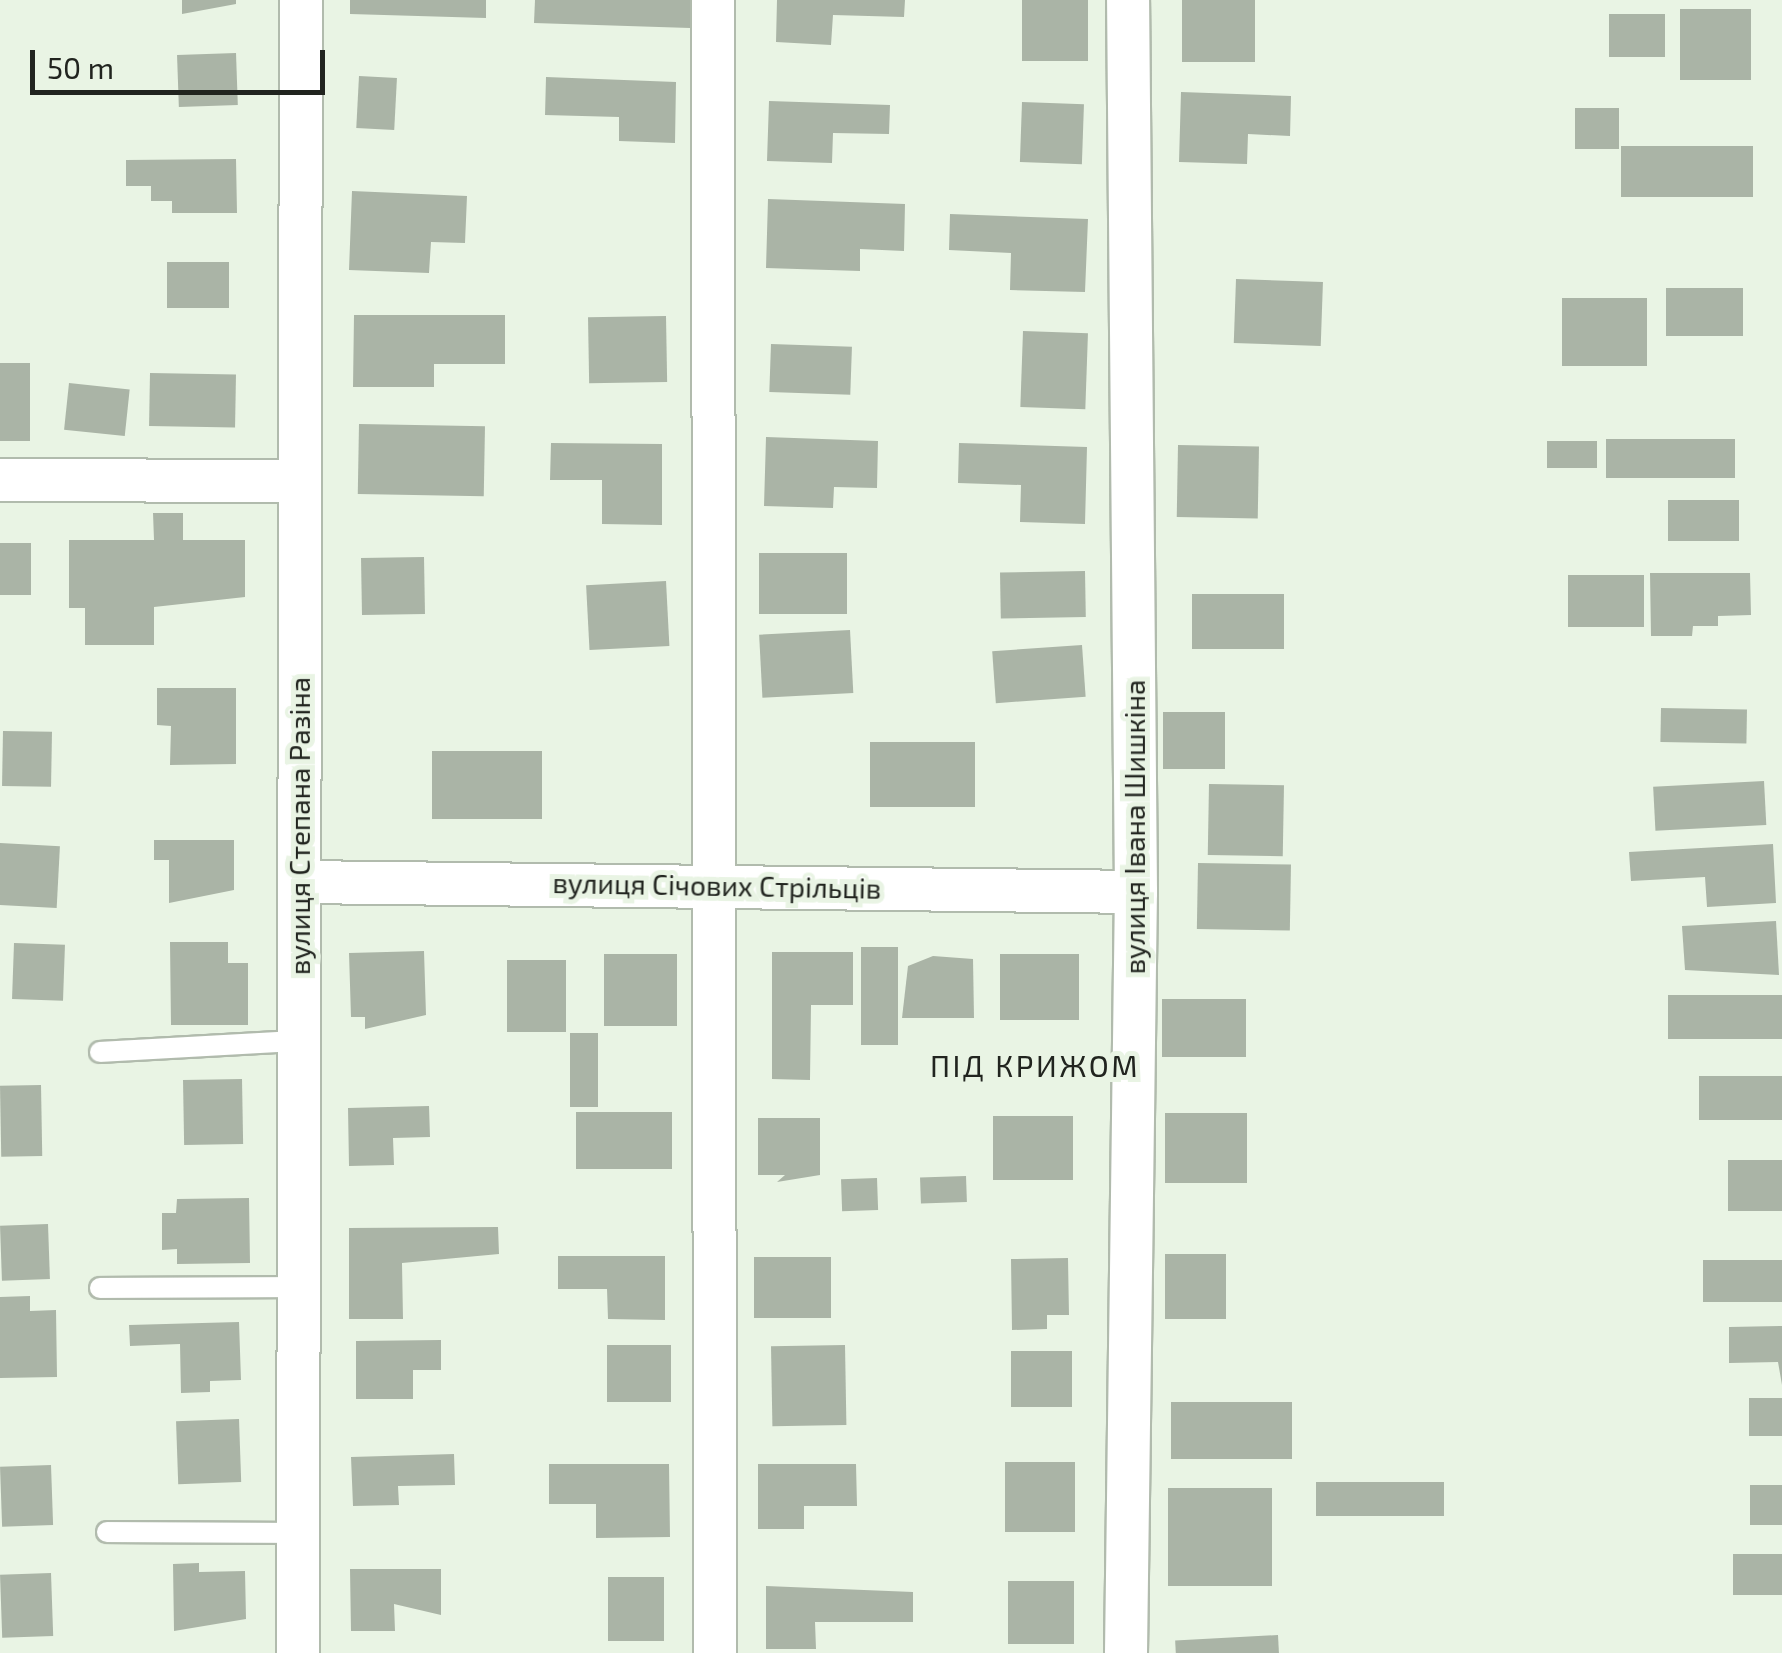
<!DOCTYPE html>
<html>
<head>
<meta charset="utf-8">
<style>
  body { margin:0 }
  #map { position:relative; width:1782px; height:1653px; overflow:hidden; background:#e9f4e4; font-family:"Exo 2",sans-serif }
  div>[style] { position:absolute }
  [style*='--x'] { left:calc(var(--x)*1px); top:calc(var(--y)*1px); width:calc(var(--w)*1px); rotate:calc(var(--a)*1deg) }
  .building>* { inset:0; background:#aab4a6; transform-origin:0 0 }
  .roads { filter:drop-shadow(2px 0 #b1bbad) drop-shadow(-2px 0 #b1bbad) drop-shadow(0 2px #b1bbad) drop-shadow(0 -2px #b1bbad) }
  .lane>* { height:20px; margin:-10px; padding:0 10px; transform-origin:10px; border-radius:10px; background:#fff }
  .street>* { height:42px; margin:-21px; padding:0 21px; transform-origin:21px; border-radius:21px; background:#fff }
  span { translate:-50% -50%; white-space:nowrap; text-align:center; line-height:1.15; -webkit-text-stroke:10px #e9f4e4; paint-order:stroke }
  .street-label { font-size:28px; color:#21241f }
  .neighbourhood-label { font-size:30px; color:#21241f; letter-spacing:2.5px }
  .scale { position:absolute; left:30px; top:50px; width:295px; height:45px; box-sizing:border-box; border:5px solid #21241f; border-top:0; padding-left:12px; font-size:30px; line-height:35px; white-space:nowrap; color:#21241f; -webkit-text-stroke:8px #e9f4e4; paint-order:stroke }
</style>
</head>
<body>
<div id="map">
  <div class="building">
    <i style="clip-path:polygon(182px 0,236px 0,236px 4px,182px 14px)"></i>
    <i style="clip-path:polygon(350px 0,486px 0,486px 18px,350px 14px)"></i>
    <i style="clip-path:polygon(535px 0,691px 0,690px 28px,534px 23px)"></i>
    <i style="clip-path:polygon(777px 0,905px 0,904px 17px,833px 15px,831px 45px,776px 42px)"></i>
    <i style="left:1022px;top:0;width:66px;height:61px"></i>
    <i style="left:1182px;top:0;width:73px;height:62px"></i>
    <i style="left:1680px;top:9px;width:71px;height:71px"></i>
    <i style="left:1609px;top:14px;width:56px;height:43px"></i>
    <i style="left:236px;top:53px;width:52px;height:59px;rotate:88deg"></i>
    <i style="left:359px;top:76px;width:38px;height:52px;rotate:3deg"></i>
    <i style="clip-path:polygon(546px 77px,676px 82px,675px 143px,619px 141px,619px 117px,545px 115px)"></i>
    <i style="clip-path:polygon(1181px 92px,1291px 96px,1290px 136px,1248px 134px,1247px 164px,1179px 162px)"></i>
    <i style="clip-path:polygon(769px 101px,890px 105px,889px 134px,833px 133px,832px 163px,767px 161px)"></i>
    <i style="left:1022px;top:102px;width:62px;height:60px;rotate:2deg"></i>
    <i style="left:1575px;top:108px;width:44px;height:41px"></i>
    <i style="left:1621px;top:146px;width:132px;height:51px"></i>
    <i style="clip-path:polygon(236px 159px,237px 213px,172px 213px,172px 201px,151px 201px,151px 186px,126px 186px,126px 160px)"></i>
    <i style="clip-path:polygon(352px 191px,467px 196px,465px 243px,431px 242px,429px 273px,349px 270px)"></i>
    <i style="clip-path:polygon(768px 199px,905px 204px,904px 251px,860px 249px,860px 271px,766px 268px)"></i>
    <i style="clip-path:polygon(950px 214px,1088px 219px,1085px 292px,1010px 290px,1011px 253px,949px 250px)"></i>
    <i style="left:167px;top:262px;width:62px;height:46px"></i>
    <i style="left:1236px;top:279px;width:87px;height:64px;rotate:2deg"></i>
    <i style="left:1666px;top:288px;width:77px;height:48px"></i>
    <i style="left:1562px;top:298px;width:85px;height:68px"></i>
    <i style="clip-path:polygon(354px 315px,505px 315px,505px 364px,434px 364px,434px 387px,353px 387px)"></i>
    <i style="left:666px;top:316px;width:66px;height:78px;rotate:89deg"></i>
    <i style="left:1023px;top:331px;width:65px;height:76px;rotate:2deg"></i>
    <i style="left:771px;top:344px;width:81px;height:48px;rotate:2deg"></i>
    <i style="left:0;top:363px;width:30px;height:78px"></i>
    <i style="left:150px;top:373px;width:86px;height:53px;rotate:1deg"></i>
    <i style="left:69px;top:383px;width:61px;height:47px;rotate:6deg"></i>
    <i style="left:359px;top:424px;width:126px;height:70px;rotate:1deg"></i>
    <i style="clip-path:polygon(766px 437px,878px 441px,877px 488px,834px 487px,833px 508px,764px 506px)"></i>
    <i style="left:1606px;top:439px;width:129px;height:39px"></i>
    <i style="left:1547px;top:441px;width:50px;height:27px"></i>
    <i style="clip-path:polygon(551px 443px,662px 444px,662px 525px,602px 524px,602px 480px,550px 480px)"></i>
    <i style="clip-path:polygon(959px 443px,1087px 447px,1085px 524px,1020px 522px,1021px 485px,958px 483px)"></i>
    <i style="left:1178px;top:445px;width:81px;height:72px;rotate:1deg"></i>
    <i style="left:1739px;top:500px;width:41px;height:71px;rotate:90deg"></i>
    <i style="clip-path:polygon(153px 513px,183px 513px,183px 540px,245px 540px,245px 597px,154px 607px,154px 645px,85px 645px,85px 608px,69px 608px,69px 540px,154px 540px)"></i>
    <i style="left:0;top:543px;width:31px;height:52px"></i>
    <i style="left:759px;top:553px;width:88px;height:61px"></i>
    <i style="left:424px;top:557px;width:57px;height:63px;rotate:89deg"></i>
    <i style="left:1085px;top:571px;width:46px;height:85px;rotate:89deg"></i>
    <i style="clip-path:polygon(1650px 573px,1750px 573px,1751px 615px,1718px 616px,1718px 626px,1693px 626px,1692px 636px,1651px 636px)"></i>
    <i style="left:1568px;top:575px;width:76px;height:52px"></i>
    <i style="left:666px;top:581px;width:65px;height:80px;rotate:87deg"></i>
    <i style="left:1192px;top:594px;width:92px;height:55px"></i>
    <i style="left:850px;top:630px;width:63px;height:91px;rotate:87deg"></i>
    <i style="left:1082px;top:645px;width:52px;height:90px;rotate:86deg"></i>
    <i style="clip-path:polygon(157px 688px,236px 688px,236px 764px,170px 765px,171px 726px,157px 725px)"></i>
    <i style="left:1661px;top:708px;width:86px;height:34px;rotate:1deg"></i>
    <i style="left:1163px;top:712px;width:62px;height:57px"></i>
    <i style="left:3px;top:731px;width:49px;height:55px;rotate:1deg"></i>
    <i style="left:870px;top:742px;width:105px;height:65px"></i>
    <i style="left:432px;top:751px;width:110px;height:68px"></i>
    <i style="left:1764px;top:781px;width:44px;height:111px;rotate:87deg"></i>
    <i style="left:1209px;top:784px;width:75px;height:71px;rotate:1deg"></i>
    <i style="clip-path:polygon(154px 840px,234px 840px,234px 890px,169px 903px,169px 860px,154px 860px)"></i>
    <i style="left:0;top:843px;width:60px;height:62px;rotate:3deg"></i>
    <i style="clip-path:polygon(1773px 844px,1776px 903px,1707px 907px,1705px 877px,1631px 881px,1629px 852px)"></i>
    <i style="left:1198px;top:863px;width:93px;height:66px;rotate:1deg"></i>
    <i style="clip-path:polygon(1776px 921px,1779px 975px,1685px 970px,1682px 926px)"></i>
    <i style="clip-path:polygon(170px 942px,228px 942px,228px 963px,248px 963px,248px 1025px,171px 1025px)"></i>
    <i style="left:14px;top:943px;width:51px;height:56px;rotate:2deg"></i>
    <i style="left:861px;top:947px;width:37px;height:98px"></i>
    <i style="clip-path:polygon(424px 951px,426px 1015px,365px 1029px,365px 1017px,351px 1017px,349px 953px)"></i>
    <i style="clip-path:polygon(772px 952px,853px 952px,853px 1005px,811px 1005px,810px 1080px,772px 1079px)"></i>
    <i style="left:677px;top:954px;width:72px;height:73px;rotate:90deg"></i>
    <i style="left:1000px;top:954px;width:79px;height:66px"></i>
    <i style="clip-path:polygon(933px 956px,973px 959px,974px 1018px,902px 1018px,908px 966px)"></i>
    <i style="left:507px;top:960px;width:59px;height:72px"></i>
    <i style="left:1782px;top:995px;width:44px;height:114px;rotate:90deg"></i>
    <i style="left:1162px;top:999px;width:84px;height:58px"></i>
    <i style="left:598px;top:1033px;width:74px;height:28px;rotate:90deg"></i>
    <i style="left:1782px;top:1076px;width:44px;height:83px;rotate:90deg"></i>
    <i style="left:242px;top:1079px;width:65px;height:59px;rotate:89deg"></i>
    <i style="left:41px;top:1085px;width:71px;height:41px;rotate:89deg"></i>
    <i style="clip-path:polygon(429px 1106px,430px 1137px,393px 1138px,394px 1165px,349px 1166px,348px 1108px)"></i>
    <i style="left:576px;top:1112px;width:96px;height:57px"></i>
    <i style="left:1165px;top:1113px;width:82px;height:70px"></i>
    <i style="left:1073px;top:1116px;width:64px;height:80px;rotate:90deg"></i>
    <i style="clip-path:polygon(758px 1118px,820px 1118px,820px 1175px,777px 1182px,785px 1175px,758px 1175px)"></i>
    <i style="left:1728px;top:1160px;width:54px;height:51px"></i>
    <i style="left:966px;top:1176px;width:26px;height:46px;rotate:88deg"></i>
    <i style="left:877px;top:1178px;width:32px;height:36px;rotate:88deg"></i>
    <i style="clip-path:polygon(249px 1198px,250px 1263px,177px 1264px,177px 1249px,162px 1250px,162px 1213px,176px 1213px,177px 1199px)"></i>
    <i style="left:48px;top:1224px;width:55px;height:48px;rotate:88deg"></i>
    <i style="clip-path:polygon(498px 1227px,499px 1254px,402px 1263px,403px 1319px,349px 1319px,349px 1228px)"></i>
    <i style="left:1165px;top:1254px;width:61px;height:65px"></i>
    <i style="clip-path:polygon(558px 1256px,665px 1256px,665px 1320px,608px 1319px,607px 1289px,558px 1289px)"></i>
    <i style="left:831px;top:1257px;width:61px;height:77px;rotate:90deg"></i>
    <i style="clip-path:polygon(1068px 1258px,1069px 1315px,1047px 1315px,1047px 1329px,1012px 1330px,1011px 1259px)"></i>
    <i style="left:1782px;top:1260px;width:42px;height:79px;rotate:90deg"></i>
    <i style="clip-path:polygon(30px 1296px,30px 1311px,56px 1310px,57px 1377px,0 1378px,0 1297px)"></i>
    <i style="clip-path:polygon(239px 1322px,241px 1380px,210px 1381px,210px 1392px,181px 1393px,180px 1344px,130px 1346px,129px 1325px)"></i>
    <i style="clip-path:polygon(1782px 1326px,1782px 1385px,1778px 1362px,1729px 1363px,1729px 1327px)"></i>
    <i style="clip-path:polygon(441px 1340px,441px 1370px,413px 1370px,413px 1399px,356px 1399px,356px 1341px)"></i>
    <i style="left:671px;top:1345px;width:57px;height:64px;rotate:90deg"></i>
    <i style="left:845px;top:1345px;width:80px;height:74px;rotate:89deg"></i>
    <i style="left:1011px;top:1351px;width:61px;height:56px"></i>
    <i style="left:1749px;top:1398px;width:33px;height:38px"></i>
    <i style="left:1171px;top:1402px;width:121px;height:57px"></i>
    <i style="left:239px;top:1419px;width:63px;height:63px;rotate:88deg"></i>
    <i style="clip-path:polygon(454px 1454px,455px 1485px,398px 1486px,399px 1505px,353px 1506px,351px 1457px)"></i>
    <i style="left:1075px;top:1462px;width:70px;height:70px;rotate:90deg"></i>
    <i style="clip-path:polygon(549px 1464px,669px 1464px,670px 1537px,596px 1538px,596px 1504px,549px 1504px)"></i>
    <i style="clip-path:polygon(758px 1464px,856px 1464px,857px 1506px,804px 1506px,804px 1529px,758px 1529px)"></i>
    <i style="left:51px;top:1465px;width:60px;height:51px;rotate:88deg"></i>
    <i style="left:1316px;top:1482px;width:128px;height:34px"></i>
    <i style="left:1750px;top:1485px;width:32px;height:40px"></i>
    <i style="left:1168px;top:1488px;width:104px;height:98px"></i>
    <i style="left:1782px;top:1554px;width:41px;height:49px;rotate:90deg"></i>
    <i style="clip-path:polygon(199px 1563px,199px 1572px,245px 1571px,246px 1619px,174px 1631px,173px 1564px)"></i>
    <i style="clip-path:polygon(350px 1569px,441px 1569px,441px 1615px,394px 1604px,395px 1631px,351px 1631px)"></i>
    <i style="left:51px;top:1573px;width:63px;height:51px;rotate:88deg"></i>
    <i style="left:608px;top:1577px;width:56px;height:64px"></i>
    <i style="left:1074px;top:1581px;width:63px;height:66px;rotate:90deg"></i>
    <i style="clip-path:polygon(766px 1586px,913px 1592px,913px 1622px,815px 1622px,816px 1649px,766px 1649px)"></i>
    <i style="left:1278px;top:1635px;width:18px;height:103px;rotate:87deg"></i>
  </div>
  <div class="roads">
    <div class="lane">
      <i style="--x:100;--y:1052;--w:199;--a:-3.2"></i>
      <i style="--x:100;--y:1288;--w:199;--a:-0.3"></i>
      <i style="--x:107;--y:1532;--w:191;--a:0.3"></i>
    </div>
    <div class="street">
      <i style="--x:713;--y:0;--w:1653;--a:89.93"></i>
      <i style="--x:0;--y:480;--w:300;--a:0.2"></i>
      <i style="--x:299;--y:882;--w:837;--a:0.68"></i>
      <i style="--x:298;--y:1653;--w:1653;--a:-89.9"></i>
      <i style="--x:1126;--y:1653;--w:761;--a:-89.25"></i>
      <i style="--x:1136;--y:892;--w:892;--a:-90.51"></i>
    </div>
  </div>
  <div class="street-label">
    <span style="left:299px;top:826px;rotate:-90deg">вулиця Степана Разіна</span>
    <span style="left:1134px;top:827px;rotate:-90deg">вулиця Івана Шишкіна</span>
    <span style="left:717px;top:885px;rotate:1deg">вулиця Січових Стрільців</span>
  </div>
  <div class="neighbourhood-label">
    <span style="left:1035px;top:1065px">ПІД КРИЖОМ</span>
  </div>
  <div class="scale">50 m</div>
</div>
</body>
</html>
